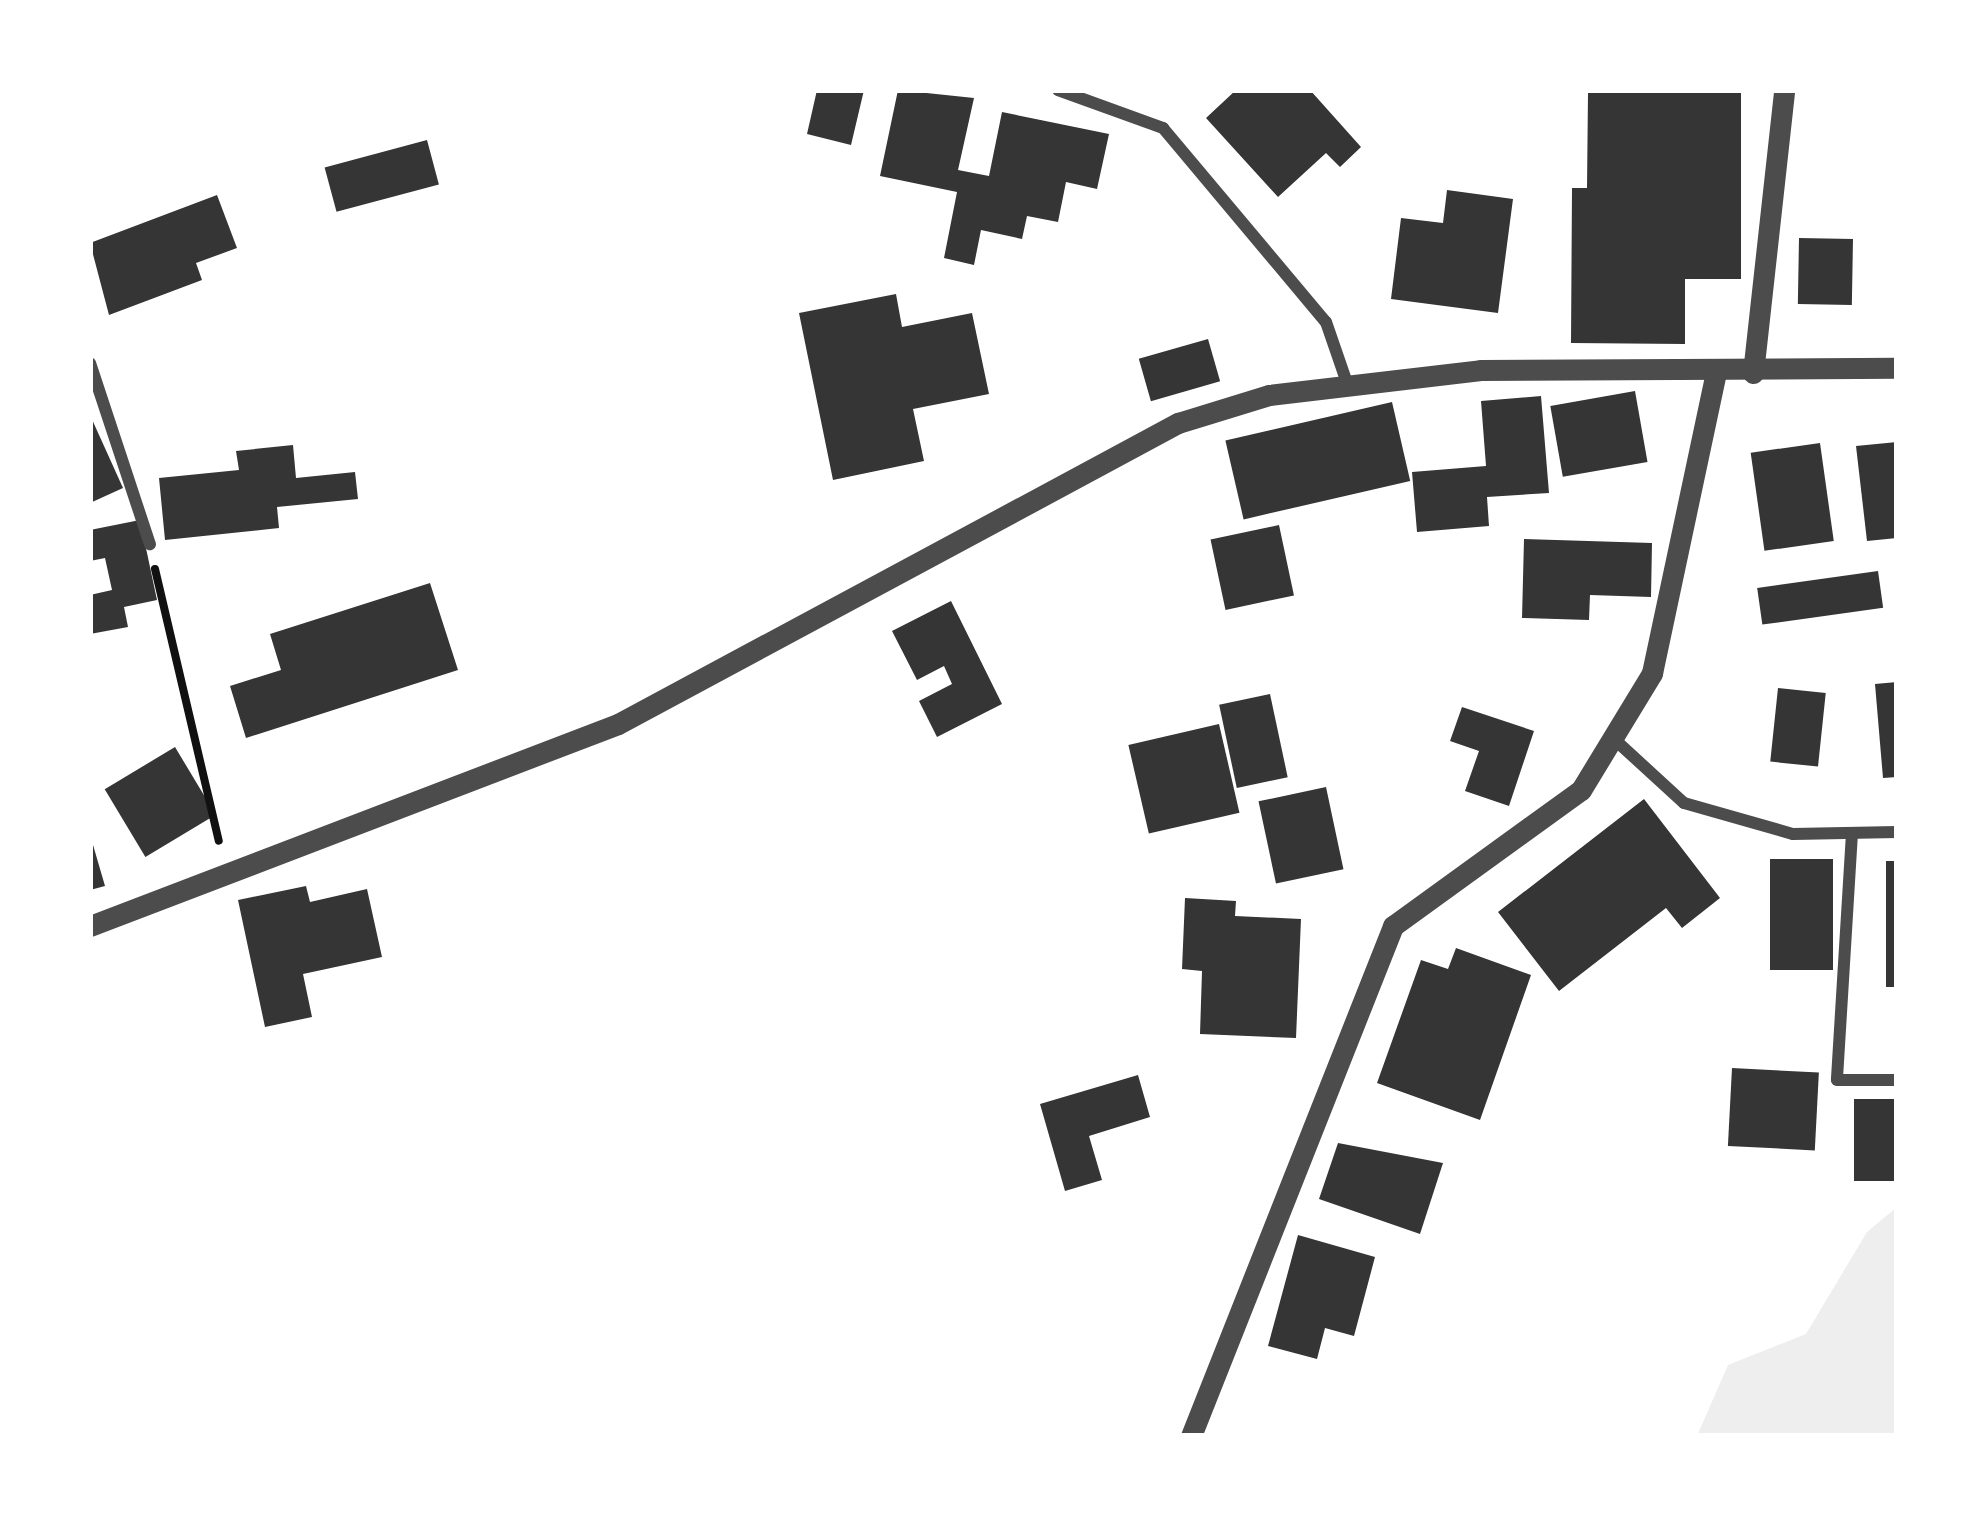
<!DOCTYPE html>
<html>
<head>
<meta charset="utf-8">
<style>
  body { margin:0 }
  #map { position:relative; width:1987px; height:1526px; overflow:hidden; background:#fff; font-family:Literata,serif }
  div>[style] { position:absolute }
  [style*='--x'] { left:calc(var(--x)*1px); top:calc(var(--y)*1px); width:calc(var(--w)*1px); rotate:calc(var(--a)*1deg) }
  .green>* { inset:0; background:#eee }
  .building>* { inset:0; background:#353535; transform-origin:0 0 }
  .path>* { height:8px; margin:-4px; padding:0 4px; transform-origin:4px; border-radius:4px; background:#111 }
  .minor>* { height:12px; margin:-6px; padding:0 6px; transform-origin:6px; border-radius:6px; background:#4c4c4c }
  .tertiary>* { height:21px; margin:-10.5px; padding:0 10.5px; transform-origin:10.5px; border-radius:10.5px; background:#4c4c4c }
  span { translate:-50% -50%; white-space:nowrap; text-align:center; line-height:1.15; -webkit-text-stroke:12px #fff; paint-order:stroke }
  .frame { position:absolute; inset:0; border:93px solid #fff; pointer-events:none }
</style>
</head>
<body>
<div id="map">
  <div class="green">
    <i style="clip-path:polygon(1897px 1207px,1897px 1436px,1697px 1436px,1728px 1365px,1806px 1334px,1867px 1232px)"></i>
  </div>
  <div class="building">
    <i style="clip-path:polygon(817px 90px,864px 90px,851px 145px,807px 134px)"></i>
    <i style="clip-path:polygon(898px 90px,974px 98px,958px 170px,989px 176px,1002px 112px,1109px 134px,1097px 189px,1066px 182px,1058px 222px,1027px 216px,1022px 239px,981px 230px,974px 265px,944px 258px,957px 192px,880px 176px)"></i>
    <i style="clip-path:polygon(1236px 90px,1310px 90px,1361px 147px,1340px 167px,1326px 153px,1278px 197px,1206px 118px)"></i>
    <i style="clip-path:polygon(1588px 92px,1741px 93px,1741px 279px,1685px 279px,1685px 344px,1571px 343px,1572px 188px,1587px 188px)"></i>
    <i style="left:427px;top:140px;width:46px;height:106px;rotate:75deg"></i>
    <i style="clip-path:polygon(1447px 190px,1513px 199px,1498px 313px,1391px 299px,1401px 218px,1443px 223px)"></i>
    <i style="clip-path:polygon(217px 195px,237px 248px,196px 263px,202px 280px,109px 315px,90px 243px)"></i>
    <i style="left:1799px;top:238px;width:54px;height:66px;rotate:1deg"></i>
    <i style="clip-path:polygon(896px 294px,902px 327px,972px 313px,989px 394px,913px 409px,924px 461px,833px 480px,799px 313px)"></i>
    <i style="left:1208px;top:339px;width:44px;height:72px;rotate:74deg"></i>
    <i style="left:1635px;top:391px;width:72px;height:86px;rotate:80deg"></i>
    <i style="clip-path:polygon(1541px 396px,1549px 493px,1487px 497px,1489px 526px,1417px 532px,1412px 472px,1486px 466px,1481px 401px)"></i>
    <i style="left:1392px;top:402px;width:81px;height:171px;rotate:77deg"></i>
    <i style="clip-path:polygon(90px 415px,123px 488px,90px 503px)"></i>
    <i style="clip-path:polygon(1897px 442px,1897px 538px,1867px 541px,1856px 446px)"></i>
    <i style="left:1820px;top:443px;width:99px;height:70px;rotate:82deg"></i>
    <i style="clip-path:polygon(293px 445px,296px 478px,355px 472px,358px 499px,277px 507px,279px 528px,165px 540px,159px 478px,239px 470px,236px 451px)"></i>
    <i style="clip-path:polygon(140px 520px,157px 600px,124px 607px,128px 627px,90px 634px,90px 595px,112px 590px,105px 558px,90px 561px,90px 530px)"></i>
    <i style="left:1279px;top:525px;width:72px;height:70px;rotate:78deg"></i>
    <i style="clip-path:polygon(1524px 539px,1652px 543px,1651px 597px,1590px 595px,1589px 620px,1522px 618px)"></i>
    <i style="left:1878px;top:571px;width:37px;height:122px;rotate:82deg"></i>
    <i style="clip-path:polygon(430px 583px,458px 670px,246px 738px,230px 686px,281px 670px,270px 634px)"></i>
    <i style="clip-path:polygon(951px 601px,1002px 704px,937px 737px,919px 701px,952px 684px,944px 666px,917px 680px,892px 631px)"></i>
    <i style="clip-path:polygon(1897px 682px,1897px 777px,1883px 778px,1875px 684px)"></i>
    <i style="left:1778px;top:688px;width:48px;height:74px;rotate:6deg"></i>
    <i style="left:1270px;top:694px;width:85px;height:52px;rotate:78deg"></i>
    <i style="clip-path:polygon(1462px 707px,1534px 731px,1509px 806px,1465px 791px,1479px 751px,1450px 741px)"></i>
    <i style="left:1219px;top:724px;width:91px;height:93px;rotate:77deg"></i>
    <i style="left:175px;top:747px;width:79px;height:82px;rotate:59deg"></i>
    <i style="left:1326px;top:787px;width:84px;height:69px;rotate:78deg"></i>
    <i style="clip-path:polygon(1644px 799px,1720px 898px,1682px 928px,1666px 908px,1559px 991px,1498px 912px)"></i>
    <i style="clip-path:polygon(91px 838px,105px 886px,90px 890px,90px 839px)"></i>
    <i style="left:1770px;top:859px;width:63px;height:111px"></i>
    <i style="left:1886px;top:861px;width:11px;height:126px"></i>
    <i style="clip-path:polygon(306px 886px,310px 902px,367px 889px,382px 957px,303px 974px,312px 1017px,265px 1027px,238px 900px)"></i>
    <i style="clip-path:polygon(1185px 898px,1236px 901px,1235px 916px,1301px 919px,1296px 1038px,1200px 1034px,1202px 971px,1182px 969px)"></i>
    <i style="clip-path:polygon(1456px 948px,1531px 975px,1480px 1120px,1377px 1083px,1421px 960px,1448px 969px)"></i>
    <i style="left:1732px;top:1068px;width:87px;height:78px;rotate:3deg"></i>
    <i style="clip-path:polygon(1138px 1075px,1150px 1117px,1089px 1136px,1102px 1180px,1065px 1191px,1040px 1104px)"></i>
    <i style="left:1854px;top:1099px;width:43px;height:82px"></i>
    <i style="clip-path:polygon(1338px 1143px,1443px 1163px,1420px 1234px,1319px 1199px)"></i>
    <i style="clip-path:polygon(1298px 1235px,1375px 1257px,1354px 1336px,1325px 1328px,1317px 1359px,1268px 1346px)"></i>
  </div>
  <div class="path">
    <i style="--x:155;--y:569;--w:279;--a:76.8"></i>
  </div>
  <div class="minor">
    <i style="--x:1058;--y:90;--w:112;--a:19.9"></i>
    <i style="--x:1163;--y:128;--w:253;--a:50"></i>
    <i style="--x:1326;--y:322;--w:68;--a:71"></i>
    <i style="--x:90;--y:363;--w:191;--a:71.7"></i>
    <i style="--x:1613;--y:738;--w:96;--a:42.5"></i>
    <i style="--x:1684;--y:803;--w:113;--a:15.9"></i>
    <i style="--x:1793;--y:834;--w:104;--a:-1.1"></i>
    <i style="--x:1852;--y:833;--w:247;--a:93.5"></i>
    <i style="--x:1837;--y:1080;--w:60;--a:0"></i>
  </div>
  <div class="tertiary">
    <i style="--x:1753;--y:373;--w:285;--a:-83.7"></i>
    <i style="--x:90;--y:926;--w:565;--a:-20.94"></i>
    <i style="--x:618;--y:724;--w:636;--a:-28.26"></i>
    <i style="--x:1178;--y:423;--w:95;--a:-17.1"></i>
    <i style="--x:1269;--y:395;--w:213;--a:-6.7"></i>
    <i style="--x:1481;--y:370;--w:416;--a:-0.3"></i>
    <i style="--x:1191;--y:1436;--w:549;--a:-68.39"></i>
    <i style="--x:1393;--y:926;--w:232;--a:-35.9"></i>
    <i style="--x:1581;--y:790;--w:137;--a:-58.7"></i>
    <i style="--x:1652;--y:673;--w:307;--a:-78"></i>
  </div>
  <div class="frame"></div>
</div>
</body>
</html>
